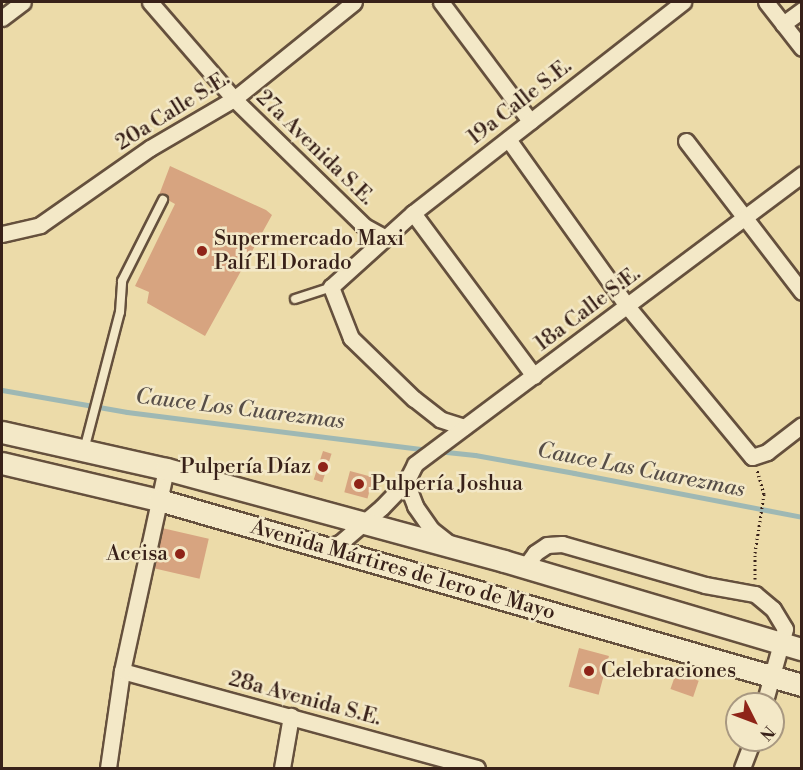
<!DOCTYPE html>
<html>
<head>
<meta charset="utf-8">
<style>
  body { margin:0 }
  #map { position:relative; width:803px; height:770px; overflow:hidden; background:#ecdba9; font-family:"Libre Bodoni",serif }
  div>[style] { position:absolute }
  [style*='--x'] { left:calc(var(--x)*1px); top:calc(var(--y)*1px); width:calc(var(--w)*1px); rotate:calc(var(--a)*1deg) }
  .stream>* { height:5px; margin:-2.5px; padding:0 2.5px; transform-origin:2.5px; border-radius:2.5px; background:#9eb8b4 }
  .building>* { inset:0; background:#d7a480; transform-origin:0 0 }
  .path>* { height:3px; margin-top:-1.5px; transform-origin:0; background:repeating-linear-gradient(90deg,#382119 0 1.5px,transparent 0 4.5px) }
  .roads { filter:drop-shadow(2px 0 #65503d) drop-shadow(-2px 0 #65503d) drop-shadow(0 2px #65503d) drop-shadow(0 -2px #65503d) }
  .lane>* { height:8px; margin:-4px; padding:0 4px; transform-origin:4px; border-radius:4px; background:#f3e8c7 }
  .street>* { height:15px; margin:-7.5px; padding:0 7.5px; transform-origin:7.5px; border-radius:7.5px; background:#f3e8c7 }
  .secondary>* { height:21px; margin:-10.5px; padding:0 10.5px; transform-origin:10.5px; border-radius:10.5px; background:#f3e8c7 }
  .dots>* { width:16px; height:16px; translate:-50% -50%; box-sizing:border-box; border:3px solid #f3e8c7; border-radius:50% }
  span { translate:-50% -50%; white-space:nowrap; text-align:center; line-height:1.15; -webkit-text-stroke:5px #f3e8c7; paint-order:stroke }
  .street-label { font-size:21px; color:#382119 }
  .poi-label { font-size:21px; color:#382119 }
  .left { translate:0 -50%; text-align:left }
  .right { translate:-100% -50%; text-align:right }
  .water-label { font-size:22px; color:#574e48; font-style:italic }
  .frame { position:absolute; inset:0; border:3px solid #382119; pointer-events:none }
  .north { position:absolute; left:725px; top:692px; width:60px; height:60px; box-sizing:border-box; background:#f3e8c7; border:2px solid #a89881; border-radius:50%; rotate:132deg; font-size:16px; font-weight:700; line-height:24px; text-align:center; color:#382119 }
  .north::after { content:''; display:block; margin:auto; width:21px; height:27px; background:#8f2418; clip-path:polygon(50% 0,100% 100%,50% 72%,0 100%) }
</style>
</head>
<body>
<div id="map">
  <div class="stream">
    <i style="--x:2;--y:390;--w:127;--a:10"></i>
    <i style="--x:127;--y:412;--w:302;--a:7.2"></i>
    <i style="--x:437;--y:451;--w:38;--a:6"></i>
    <i style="--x:475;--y:455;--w:101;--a:10.3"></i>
    <i style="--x:574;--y:473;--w:232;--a:10.9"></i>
  </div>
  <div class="building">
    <i style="clip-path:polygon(170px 166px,266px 210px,272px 215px,205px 336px,147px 303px,149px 292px,135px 286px,175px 204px,159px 195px)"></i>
    <i style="left:323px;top:451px;width:9px;height:30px;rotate:18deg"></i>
    <i style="left:350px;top:471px;width:24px;height:22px;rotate:15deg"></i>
    <i style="left:162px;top:528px;width:48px;height:41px;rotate:13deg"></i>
    <i style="left:579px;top:648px;width:31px;height:40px;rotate:15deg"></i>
    <i style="left:676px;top:673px;width:24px;height:17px;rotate:19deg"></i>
  </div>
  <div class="path">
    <i style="--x:755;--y:579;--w:26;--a:-90"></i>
    <i style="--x:755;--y:553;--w:60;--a:-81.3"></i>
    <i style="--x:764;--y:494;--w:25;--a:-106"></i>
  </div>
  <div class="roads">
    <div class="lane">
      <i style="--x:295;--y:299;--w:38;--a:-18"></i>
      <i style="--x:84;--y:450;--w:143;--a:-75.4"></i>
      <i style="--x:120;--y:312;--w:31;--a:-86"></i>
      <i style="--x:122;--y:281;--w:91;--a:-63.2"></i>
    </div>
    <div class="street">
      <i style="--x:150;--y:2;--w:128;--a:49.1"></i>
      <i style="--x:234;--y:99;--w:182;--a:44.3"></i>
      <i style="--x:364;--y:226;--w:23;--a:29"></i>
      <i style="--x:441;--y:2;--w:149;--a:53.2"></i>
      <i style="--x:766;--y:2;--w:58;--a:52"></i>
      <i style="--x:2;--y:18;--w:26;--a:-37"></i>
      <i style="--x:783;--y:24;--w:24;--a:-36"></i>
      <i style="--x:508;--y:139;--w:205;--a:54.5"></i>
      <i style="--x:627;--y:306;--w:196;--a:50.4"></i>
      <i style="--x:752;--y:457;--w:16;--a:-18"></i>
      <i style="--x:767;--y:452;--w:44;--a:-37.6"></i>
      <i style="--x:686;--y:141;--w:190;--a:52.5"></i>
      <i style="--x:413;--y:213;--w:203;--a:53.4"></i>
      <i style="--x:2;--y:234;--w:39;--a:-13"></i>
      <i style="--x:40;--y:225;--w:134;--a:-35"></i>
      <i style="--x:150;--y:148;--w:97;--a:-30.3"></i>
      <i style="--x:234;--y:99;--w:154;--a:-38.9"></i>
      <i style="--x:464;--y:427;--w:25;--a:-162"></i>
      <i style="--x:440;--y:419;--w:33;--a:-142"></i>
      <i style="--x:414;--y:399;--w:88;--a:-135.9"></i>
      <i style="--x:351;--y:338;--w:55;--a:-111.4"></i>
      <i style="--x:331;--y:287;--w:110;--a:-42.1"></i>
      <i style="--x:413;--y:213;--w:343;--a:-38"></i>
      <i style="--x:406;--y:482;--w:26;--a:69"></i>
      <i style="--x:415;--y:506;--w:29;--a:55"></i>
      <i style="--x:432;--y:530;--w:23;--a:38"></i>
      <i style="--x:326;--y:548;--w:15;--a:-20"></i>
      <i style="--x:340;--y:543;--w:55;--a:-40.6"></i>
      <i style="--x:382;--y:507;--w:35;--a:-46"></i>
      <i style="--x:406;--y:482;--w:20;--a:-63"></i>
      <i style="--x:415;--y:464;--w:484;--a:-36.8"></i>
      <i style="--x:525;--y:567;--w:17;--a:-54"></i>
      <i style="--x:535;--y:553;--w:14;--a:-34"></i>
      <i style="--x:547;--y:545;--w:15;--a:-4"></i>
      <i style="--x:562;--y:544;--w:149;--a:16"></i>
      <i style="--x:705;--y:585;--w:51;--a:10.2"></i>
      <i style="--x:755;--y:594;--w:23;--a:40"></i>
      <i style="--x:773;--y:609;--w:23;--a:59"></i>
      <i style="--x:785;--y:629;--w:78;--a:105.6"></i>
      <i style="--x:122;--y:671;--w:368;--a:15.3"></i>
      <i style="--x:108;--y:768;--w:98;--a:-81.8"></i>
      <i style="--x:122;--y:671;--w:207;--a:-77.7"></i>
      <i style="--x:282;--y:768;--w:53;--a:-80.2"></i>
      <i style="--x:742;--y:768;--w:30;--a:-69"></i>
    </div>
    <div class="secondary">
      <i style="--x:2;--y:432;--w:168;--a:12.7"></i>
      <i style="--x:166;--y:469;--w:350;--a:15.2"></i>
      <i style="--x:504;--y:561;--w:311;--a:16.5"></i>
      <i style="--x:2;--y:463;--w:161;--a:13.3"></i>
      <i style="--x:159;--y:500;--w:669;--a:16.05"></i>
    </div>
  </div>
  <div class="dots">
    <i style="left:202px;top:251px;background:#8f2418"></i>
    <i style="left:323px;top:467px;background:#8f2418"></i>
    <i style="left:359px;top:484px;background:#8f2418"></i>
    <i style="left:180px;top:554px;background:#8f2418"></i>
    <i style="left:589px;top:671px;background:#8f2418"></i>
  </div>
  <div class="street-label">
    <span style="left:520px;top:102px;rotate:-38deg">19a Calle S.E.</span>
    <span style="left:173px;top:111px;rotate:-32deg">20a Calle S.E.</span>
    <span style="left:315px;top:148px;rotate:44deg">27a Avenida S.E.</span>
    <span style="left:588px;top:309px;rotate:-37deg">18a Calle S.E.</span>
    <span style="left:403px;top:570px;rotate:16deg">Avenida Mártires de 1ero de Mayo</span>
    <span style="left:305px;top:699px;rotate:15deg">28a Avenida S.E.</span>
  </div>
  <div class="poi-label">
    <span class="left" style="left:214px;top:251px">Supermercado Maxi<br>Palí El Dorado</span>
    <span class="right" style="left:311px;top:467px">Pulpería Díaz</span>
    <span class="left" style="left:371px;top:484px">Pulpería Joshua</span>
    <span class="right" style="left:168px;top:554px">Aceisa</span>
    <span class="left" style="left:601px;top:671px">Celebraciones</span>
  </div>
  <div class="water-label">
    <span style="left:240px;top:409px;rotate:7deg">Cauce Los Cuarezmas</span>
    <span style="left:641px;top:470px;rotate:11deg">Cauce Las Cuarezmas</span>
  </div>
  <div class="frame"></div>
  <div class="north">N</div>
</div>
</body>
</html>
